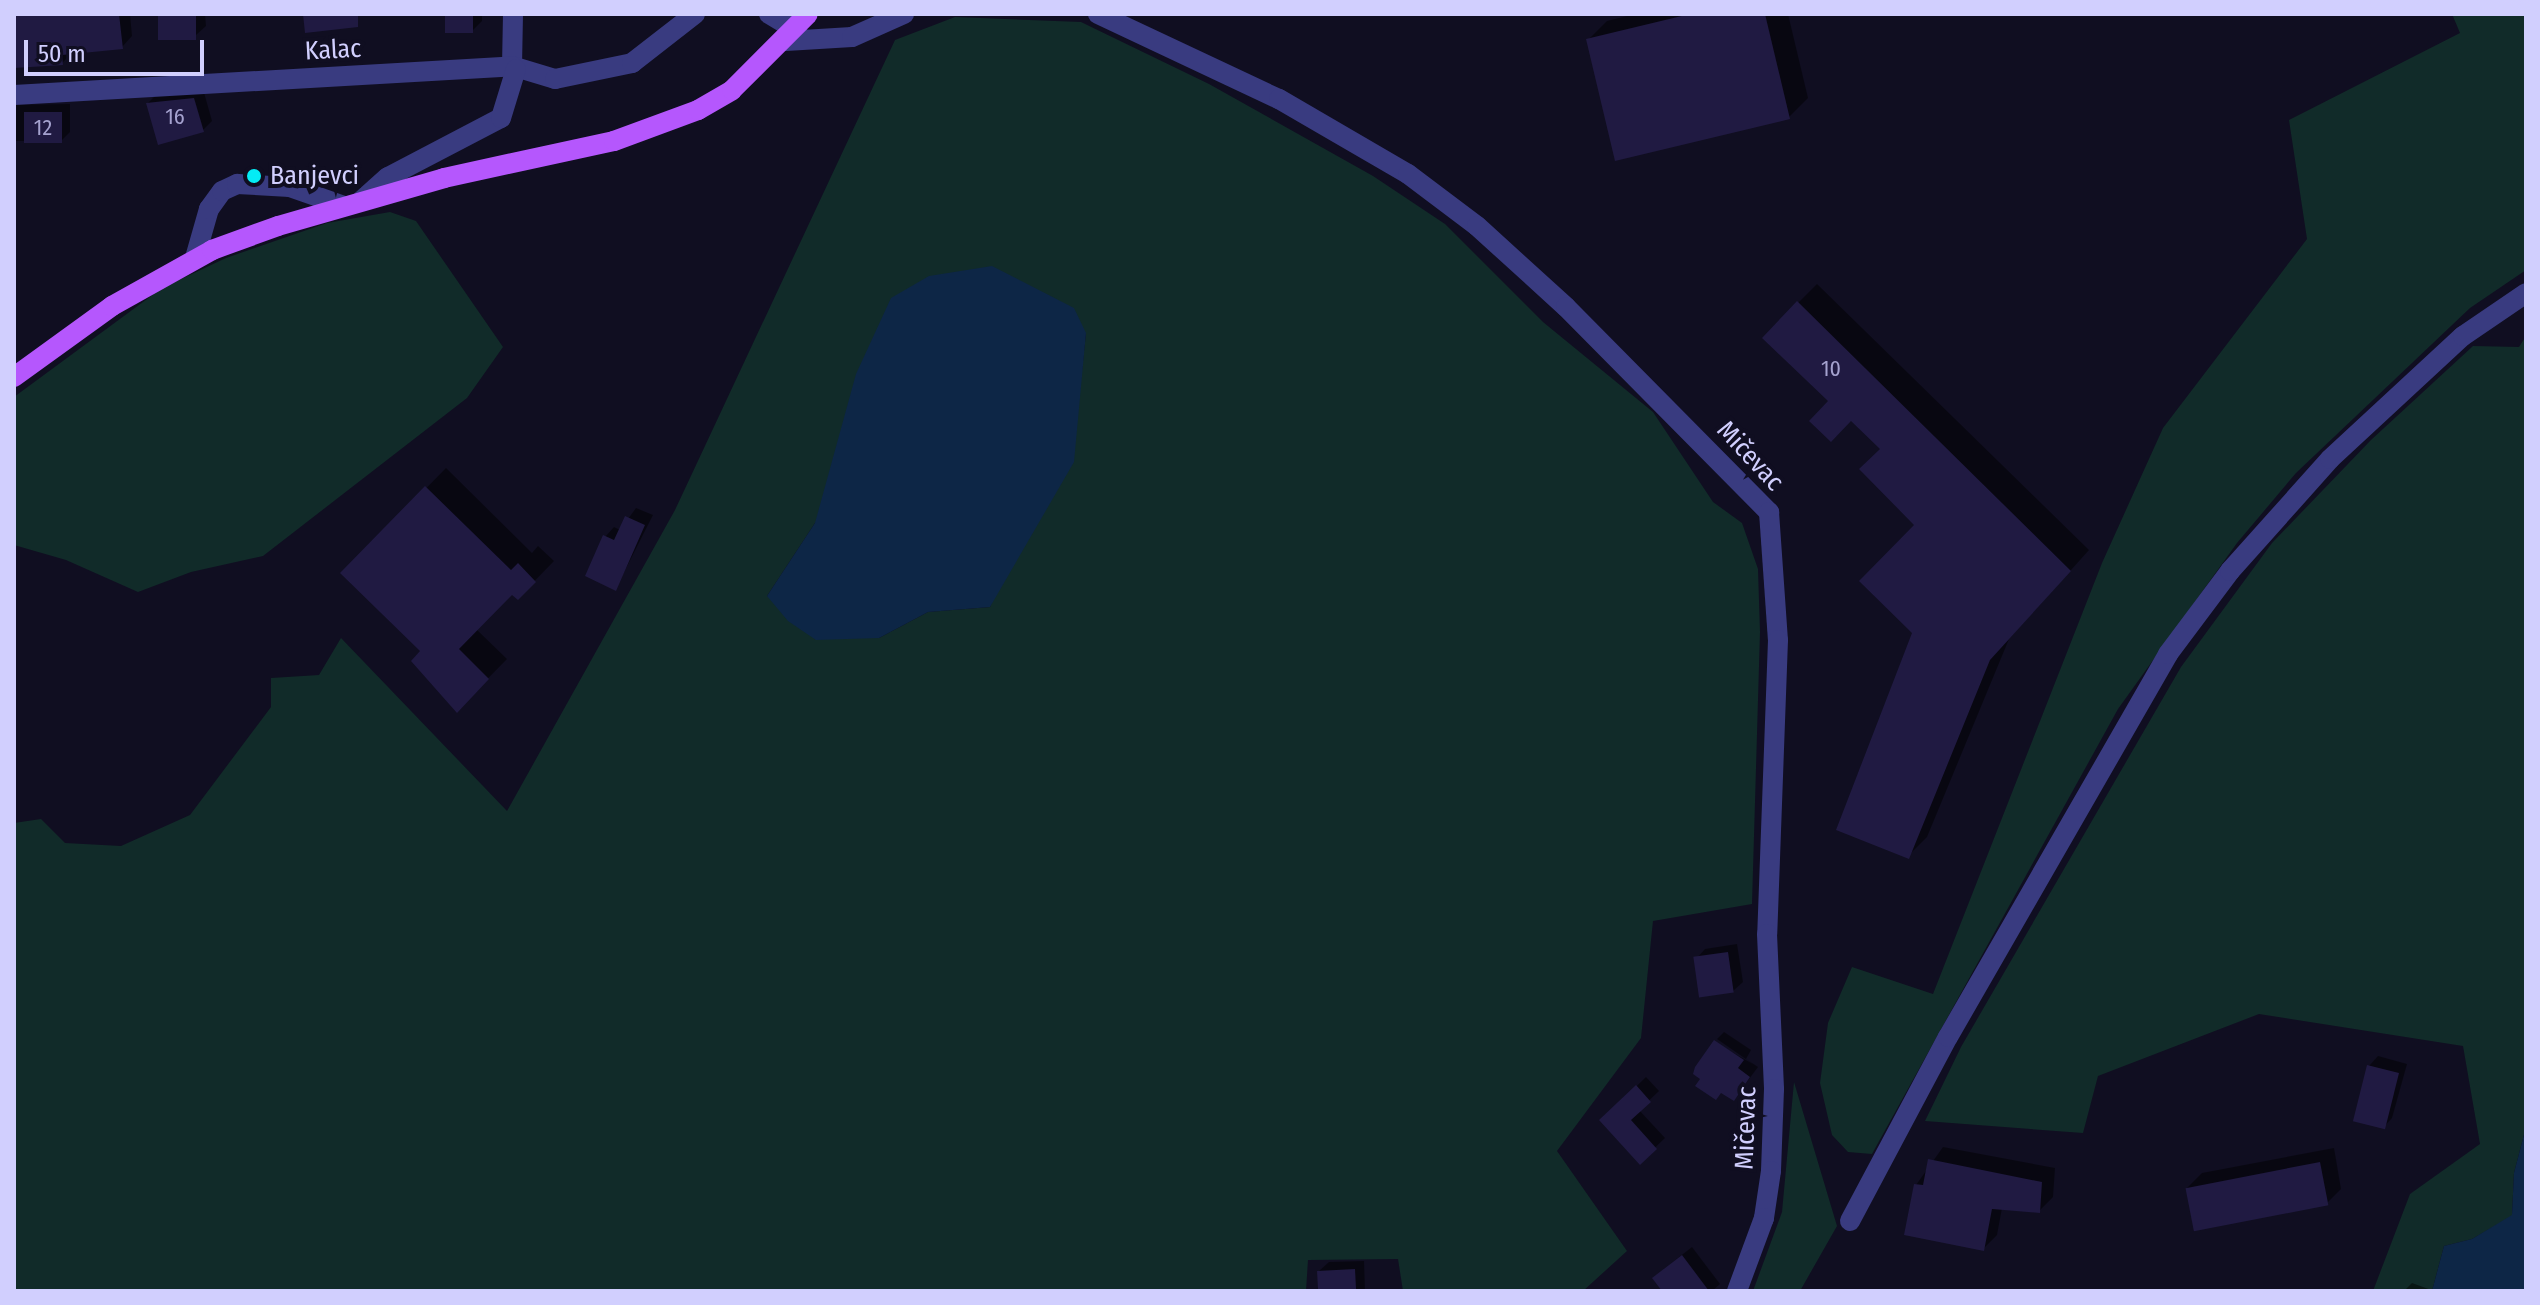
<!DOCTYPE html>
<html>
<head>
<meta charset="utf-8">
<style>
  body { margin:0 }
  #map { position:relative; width:2540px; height:1305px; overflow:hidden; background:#100e21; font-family:"Fira Sans Condensed",sans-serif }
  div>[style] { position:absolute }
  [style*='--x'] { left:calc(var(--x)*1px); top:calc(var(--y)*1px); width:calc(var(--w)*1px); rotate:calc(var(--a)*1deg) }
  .green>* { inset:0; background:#112b29 }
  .water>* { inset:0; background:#0d2646 }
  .shadow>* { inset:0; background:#0007 }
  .building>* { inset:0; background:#201a42; transform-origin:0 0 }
  .minor>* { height:20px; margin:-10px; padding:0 10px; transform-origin:10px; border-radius:10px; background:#393b80 }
  .major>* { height:20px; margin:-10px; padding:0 10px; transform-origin:10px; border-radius:10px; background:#b557fd }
  .dots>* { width:22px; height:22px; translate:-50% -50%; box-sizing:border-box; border:4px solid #100e21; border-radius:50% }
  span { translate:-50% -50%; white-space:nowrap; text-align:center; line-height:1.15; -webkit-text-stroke:8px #100e21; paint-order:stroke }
  .number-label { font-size:22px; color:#a5a2cf }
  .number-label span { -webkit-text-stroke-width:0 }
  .street-label { font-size:26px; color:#d1cffe }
  .poi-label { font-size:26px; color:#d1cffe }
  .left { translate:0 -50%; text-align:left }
  .frame { position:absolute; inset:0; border:16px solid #d1cffe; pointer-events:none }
  .scale { position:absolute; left:24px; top:40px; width:180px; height:36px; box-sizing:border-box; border:4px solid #d1cffe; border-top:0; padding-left:10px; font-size:24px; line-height:28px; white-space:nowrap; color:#d1cffe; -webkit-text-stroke:6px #100e21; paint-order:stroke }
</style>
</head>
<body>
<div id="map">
  <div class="green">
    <i style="clip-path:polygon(2452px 14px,2526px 14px,2526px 270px,2470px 308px,2296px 473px,2237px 543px,2118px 709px,1872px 1154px,1848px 1152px,1832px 1135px,1820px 1083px,1828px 1023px,1852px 967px,1933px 994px,2102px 563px,2163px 428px,2307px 239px,2289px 120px,2460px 33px)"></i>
    <i style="clip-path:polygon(evenodd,955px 17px,1081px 22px,1209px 84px,1373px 176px,1445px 224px,1543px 322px,1653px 412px,1713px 502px,1742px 523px,1758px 569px,1760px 632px,1752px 904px,1653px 921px,1641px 1038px,1557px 1151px,1627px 1251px,1583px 1291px,1403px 1291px,1398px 1259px,1308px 1260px,1306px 1291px,14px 1291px,14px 823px,41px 819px,65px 843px,121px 846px,190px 815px,271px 707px,271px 678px,319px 675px,341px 638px,507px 811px,675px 510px,895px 40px,955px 17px,1086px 333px,1080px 389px,990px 607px,928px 612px,879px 638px,767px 596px,815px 523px,1086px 333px)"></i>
    <i style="clip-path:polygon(390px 212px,416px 221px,503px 347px,467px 398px,263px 556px,191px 572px,138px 592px,66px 560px,14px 545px,14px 397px,162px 288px,226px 258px,327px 223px)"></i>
    <i style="clip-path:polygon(2526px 336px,2526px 1127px,2514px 1173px,2512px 1216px,2472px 1239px,2444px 1246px,2432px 1291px,2373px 1291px,2410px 1194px,2480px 1144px,2463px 1046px,2259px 1014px,2098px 1076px,2083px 1133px,1925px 1121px,1961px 1047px,2181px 667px,2272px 543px,2371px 440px,2473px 346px,2519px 347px)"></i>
    <i style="clip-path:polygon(1794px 1082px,1837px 1226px,1800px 1291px,1753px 1291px,1782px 1212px)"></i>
  </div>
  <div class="water">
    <i style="clip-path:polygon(992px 266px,1074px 308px,1086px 333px,1074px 462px,990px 607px,928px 612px,879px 638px,816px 640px,788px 621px,767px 596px,815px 523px,856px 374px,891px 298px,929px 276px)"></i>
    <i style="clip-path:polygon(2526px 1127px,2526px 1291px,2432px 1291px,2444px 1246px,2472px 1239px,2512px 1215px,2514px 1173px)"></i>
  </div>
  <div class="shadow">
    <i style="clip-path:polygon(14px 14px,130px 14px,132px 36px,122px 47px,72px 53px,62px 63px,14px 66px)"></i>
    <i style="clip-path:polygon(160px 14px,205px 14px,206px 26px,196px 35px)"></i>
    <i style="clip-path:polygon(447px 14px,482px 14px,482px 21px,473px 30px)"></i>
    <i style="clip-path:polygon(1635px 14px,1788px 14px,1808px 98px,1789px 117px,1588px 40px,1607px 21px)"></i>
    <i style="clip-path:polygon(203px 89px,212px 121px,203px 130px,148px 103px,157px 94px)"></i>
    <i style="clip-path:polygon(70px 104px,70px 132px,61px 141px,14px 141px,14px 105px)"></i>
    <i style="clip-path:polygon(1817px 284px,2089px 550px,2009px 639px,1927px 837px,1908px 856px,1916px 525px,1882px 449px,1831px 401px,1798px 303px)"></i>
    <i style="clip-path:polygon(446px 468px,532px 553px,538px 546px,554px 561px,518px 598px,512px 592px,476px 629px,507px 659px,457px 710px,423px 651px,343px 573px)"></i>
    <i style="clip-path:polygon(636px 508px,653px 515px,616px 588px,605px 537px,614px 527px,620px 530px)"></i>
    <i style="clip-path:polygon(1737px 944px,1743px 982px,1733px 991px,1696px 959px,1705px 949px)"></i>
    <i style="clip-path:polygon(1724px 1032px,1751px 1050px,1746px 1059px,1758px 1067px,1734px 1099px,1714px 1042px,1753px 1064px,1717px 1039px)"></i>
    <i style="clip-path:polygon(2378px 1056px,2407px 1064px,2392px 1118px,2383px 1128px,2369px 1066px)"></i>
    <i style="clip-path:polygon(1646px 1077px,1659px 1091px,1639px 1110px,1665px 1138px,1640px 1162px,1602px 1120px)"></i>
    <i style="clip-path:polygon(1943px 1147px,2055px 1168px,2053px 1197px,2039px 1211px,2002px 1208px,1997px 1235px,1983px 1249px,1916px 1185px)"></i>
    <i style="clip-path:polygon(2334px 1148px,2341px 1189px,2327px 1203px,2187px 1188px,2202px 1173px)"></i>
    <i style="clip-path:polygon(1692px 1247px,1720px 1284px,1712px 1291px,1665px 1291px,1664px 1269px)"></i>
    <i style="clip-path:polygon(1364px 1261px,1365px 1291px,1320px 1291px,1319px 1271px,1329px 1262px)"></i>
    <i style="clip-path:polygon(2412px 1283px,2434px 1291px,2404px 1291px)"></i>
  </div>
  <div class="building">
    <i style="clip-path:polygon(119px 14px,123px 49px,62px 55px,63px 65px,14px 68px,14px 16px)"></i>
    <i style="left:158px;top:14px;width:38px;height:26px"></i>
    <i style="clip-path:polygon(303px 14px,358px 14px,358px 27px,305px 33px)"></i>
    <i style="left:445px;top:14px;width:28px;height:19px"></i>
    <i style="clip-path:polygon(1690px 14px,1765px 14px,1790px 119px,1615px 161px,1586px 39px)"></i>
    <i style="clip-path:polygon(194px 98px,204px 132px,158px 145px,146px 103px)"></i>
    <i style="left:24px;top:112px;width:38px;height:31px"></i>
    <i style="clip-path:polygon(1797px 301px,2071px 571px,1990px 660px,1909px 859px,1836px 830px,1912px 633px,1859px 581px,1914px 525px,1859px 469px,1880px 449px,1851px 421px,1831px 442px,1809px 421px,1828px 401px,1762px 338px)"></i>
    <i style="clip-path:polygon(425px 486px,511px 570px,518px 563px,536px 582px,518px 600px,512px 595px,459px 649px,489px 679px,457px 713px,411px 661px,420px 651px,340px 573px)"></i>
    <i style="clip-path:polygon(625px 516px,645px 525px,616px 591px,585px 576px,603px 535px,614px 540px)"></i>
    <i style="left:1728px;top:952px;width:41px;height:35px;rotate:82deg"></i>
    <i style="clip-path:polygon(1714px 1040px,1744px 1060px,1738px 1068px,1750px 1077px,1734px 1101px,1721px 1093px,1716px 1100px,1695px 1086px,1700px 1079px,1693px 1074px,1695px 1067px)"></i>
    <i style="left:2367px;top:1065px;width:33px;height:58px;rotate:14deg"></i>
    <i style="clip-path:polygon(1636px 1085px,1651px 1102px,1631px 1120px,1657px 1149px,1640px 1165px,1599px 1120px)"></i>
    <i style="clip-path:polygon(1928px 1159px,2042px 1182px,2040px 1213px,1992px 1209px,1984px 1251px,1904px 1235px,1914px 1184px,1923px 1185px)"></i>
    <i style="left:2320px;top:1162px;width:44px;height:137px;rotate:79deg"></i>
    <i style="clip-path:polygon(1682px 1255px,1709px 1291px,1662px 1291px,1652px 1278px)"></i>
    <i style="left:1355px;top:1269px;width:22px;height:38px;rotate:87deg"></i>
  </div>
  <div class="minor">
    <i style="--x:513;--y:14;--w:52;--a:91.1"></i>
    <i style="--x:512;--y:66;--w:45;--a:16.8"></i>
    <i style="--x:555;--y:79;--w:79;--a:-11.7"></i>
    <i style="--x:632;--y:63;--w:80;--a:-37.9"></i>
    <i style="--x:769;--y:14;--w:33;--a:31"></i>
    <i style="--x:1098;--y:14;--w:200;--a:25.2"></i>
    <i style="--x:1279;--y:99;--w:149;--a:30.2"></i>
    <i style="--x:1408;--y:174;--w:86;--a:37"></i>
    <i style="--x:1477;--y:226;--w:120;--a:42.3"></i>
    <i style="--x:1566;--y:307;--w:289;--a:45.3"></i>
    <i style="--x:1769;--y:512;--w:128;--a:86"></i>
    <i style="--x:1778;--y:640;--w:294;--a:92.1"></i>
    <i style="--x:1767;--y:934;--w:155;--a:87.4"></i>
    <i style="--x:1774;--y:1089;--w:82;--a:92.1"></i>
    <i style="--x:1771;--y:1171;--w:48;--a:98.5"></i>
    <i style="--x:1764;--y:1218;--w:78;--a:110.3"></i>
    <i style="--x:786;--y:41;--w:66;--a:-3.5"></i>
    <i style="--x:852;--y:37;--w:57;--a:-23.9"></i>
    <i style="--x:14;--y:95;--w:499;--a:-3.3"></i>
    <i style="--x:361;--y:201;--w:36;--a:-42"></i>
    <i style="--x:388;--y:177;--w:127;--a:-27.6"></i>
    <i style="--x:501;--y:118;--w:51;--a:-73"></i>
    <i style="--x:195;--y:258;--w:51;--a:-74.1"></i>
    <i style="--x:209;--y:209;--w:22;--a:-54"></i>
    <i style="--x:222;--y:191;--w:17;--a:-25"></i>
    <i style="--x:237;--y:184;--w:53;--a:3.2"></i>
    <i style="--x:290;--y:187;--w:57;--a:19.4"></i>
    <i style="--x:1850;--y:1221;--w:208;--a:-62"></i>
    <i style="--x:1948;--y:1037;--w:442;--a:-60.1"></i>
    <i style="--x:2168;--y:654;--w:104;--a:-53.2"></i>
    <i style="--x:2230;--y:571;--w:150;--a:-48.2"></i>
    <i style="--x:2330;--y:459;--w:181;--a:-42.8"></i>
    <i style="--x:2463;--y:336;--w:76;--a:-34.3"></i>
  </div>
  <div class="major">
    <i style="--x:14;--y:377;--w:121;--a:-35.9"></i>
    <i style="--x:112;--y:306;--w:115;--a:-29.2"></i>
    <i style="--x:212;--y:250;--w:70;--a:-20"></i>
    <i style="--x:278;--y:226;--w:173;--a:-16.1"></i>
    <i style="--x:444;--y:178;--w:174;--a:-12.3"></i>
    <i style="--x:614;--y:141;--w:90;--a:-20.3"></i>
    <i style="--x:698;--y:110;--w:39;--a:-30"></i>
    <i style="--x:732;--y:90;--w:107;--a:-45"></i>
  </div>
  <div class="dots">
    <i style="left:254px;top:176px;background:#04ecf5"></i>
  </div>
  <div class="number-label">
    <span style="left:175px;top:117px">16</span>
    <span style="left:43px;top:128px">12</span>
    <span style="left:1831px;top:369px">10</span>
  </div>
  <div class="street-label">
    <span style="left:333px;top:50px;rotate:-3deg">Kalac</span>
    <span style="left:1750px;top:456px;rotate:47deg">Mičevac</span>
    <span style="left:1746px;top:1128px;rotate:-88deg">Mičevac</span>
  </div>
  <div class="poi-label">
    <span class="left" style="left:270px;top:176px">Banjevci</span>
  </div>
  <div class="frame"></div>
  <div class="scale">50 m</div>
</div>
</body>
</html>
